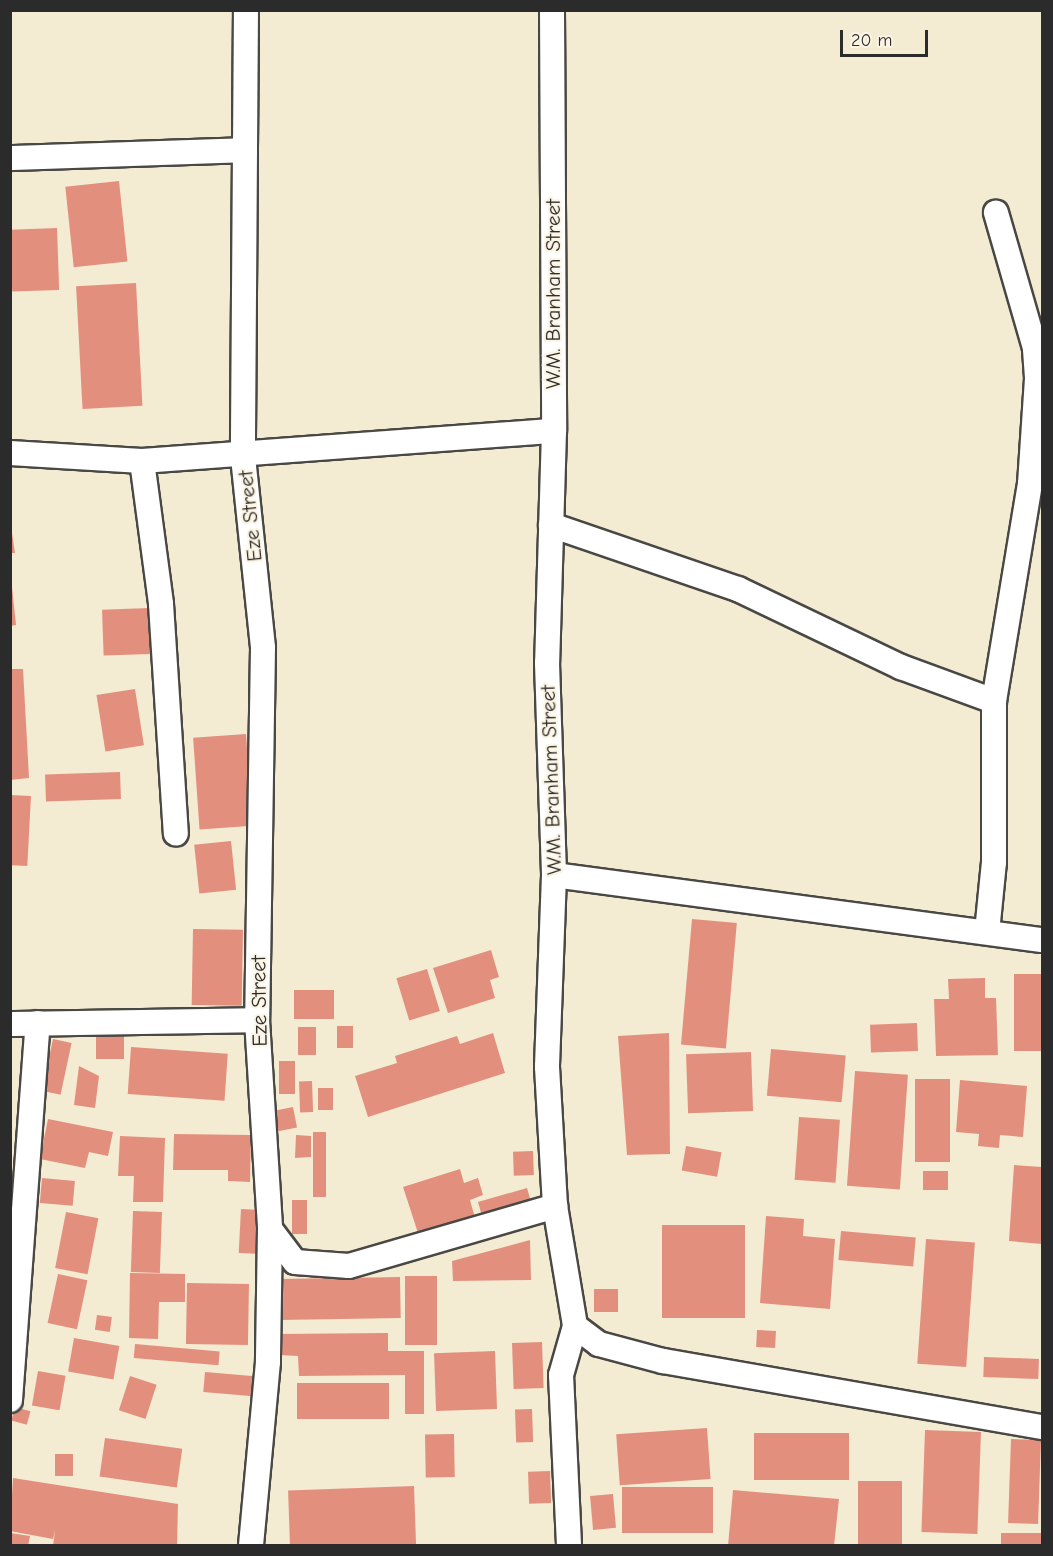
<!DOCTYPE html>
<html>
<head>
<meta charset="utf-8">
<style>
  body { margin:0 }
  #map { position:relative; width:1053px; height:1556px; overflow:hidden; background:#f4ebd3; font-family:"Comic Neue",sans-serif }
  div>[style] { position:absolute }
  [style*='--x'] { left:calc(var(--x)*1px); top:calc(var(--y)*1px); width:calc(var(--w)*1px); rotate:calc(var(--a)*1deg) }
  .building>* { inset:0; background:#e38f7e; transform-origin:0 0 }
  .roads { filter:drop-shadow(2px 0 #494844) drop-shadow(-2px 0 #494844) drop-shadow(0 2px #494844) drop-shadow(0 -2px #494844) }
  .street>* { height:24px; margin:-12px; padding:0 12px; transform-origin:12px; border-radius:12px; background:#fff }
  span { translate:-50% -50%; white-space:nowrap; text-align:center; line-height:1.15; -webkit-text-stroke:4.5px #fcf5e5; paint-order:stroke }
  .street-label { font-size:21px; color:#2b2b2b }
  .frame { position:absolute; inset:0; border:12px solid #2b2b2b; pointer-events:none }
  .scale { position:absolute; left:840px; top:30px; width:88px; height:27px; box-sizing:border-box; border:3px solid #2b2b2b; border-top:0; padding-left:8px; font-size:18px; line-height:21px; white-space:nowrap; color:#2b2b2b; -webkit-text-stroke:4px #fcf5e5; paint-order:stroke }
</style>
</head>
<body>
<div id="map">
  <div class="building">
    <i style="left:119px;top:181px;width:81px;height:54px;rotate:84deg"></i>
    <i style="left:57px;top:228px;width:62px;height:47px;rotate:88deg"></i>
    <i style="left:136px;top:283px;width:123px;height:60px;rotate:87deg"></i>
    <i style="clip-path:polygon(10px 520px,15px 553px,10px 553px)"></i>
    <i style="clip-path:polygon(10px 568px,16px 625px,10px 626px)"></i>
    <i style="left:149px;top:608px;width:46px;height:47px;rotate:88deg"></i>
    <i style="clip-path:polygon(10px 669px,23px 669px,29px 778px,10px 780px)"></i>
    <i style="left:135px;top:689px;width:57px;height:39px;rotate:81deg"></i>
    <i style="left:246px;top:734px;width:92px;height:53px;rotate:86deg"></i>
    <i style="left:120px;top:772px;width:27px;height:75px;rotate:88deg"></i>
    <i style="left:10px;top:795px;width:21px;height:70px;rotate:3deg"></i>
    <i style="left:231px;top:841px;width:49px;height:37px;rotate:84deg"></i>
    <i style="left:692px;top:919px;width:45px;height:126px;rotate:5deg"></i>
    <i style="left:193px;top:929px;width:50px;height:76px;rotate:1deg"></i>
    <i style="clip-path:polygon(491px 950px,499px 977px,490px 980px,495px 998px,448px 1013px,433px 968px)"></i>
    <i style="left:427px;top:969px;width:44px;height:32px;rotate:73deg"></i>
    <i style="left:1042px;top:974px;width:77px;height:28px;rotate:90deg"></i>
    <i style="clip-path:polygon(985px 978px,985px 998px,996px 998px,998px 1055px,936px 1056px,934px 999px,949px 999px,948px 979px)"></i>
    <i style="left:294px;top:990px;width:40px;height:29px"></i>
    <i style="left:917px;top:1023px;width:28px;height:47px;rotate:88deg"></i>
    <i style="left:337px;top:1026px;width:16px;height:22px"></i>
    <i style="left:298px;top:1027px;width:18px;height:28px"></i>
    <i style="clip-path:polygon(493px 1033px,505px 1073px,368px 1117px,355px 1076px,397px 1063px,395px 1056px,457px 1036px,460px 1044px)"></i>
    <i style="clip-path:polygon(669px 1033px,670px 1154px,627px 1155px,618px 1036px)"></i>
    <i style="left:96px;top:1036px;width:28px;height:23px"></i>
    <i style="left:53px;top:1039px;width:19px;height:53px;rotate:12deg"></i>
    <i style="left:131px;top:1047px;width:97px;height:47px;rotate:4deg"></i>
    <i style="left:771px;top:1049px;width:75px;height:47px;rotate:5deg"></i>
    <i style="left:751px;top:1052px;width:59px;height:65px;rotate:88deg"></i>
    <i style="left:279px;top:1061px;width:16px;height:33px"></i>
    <i style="clip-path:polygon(79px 1066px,99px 1076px,95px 1108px,74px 1105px)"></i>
    <i style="left:855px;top:1071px;width:53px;height:115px;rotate:4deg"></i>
    <i style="left:915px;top:1079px;width:35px;height:83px"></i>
    <i style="clip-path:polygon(960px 1080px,1027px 1086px,1023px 1137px,1000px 1135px,999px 1148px,978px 1146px,979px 1134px,956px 1132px)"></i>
    <i style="left:312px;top:1081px;width:31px;height:13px;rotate:88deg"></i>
    <i style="left:318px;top:1088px;width:15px;height:22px"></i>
    <i style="left:293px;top:1107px;width:21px;height:19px;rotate:79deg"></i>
    <i style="left:799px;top:1117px;width:41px;height:63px;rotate:4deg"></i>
    <i style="clip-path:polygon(48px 1119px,113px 1132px,108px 1156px,89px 1152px,85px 1168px,40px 1159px)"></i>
    <i style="left:313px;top:1132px;width:13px;height:65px"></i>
    <i style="clip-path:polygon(174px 1134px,251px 1135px,250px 1182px,228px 1181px,228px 1170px,173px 1170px)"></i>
    <i style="clip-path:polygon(296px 1135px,311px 1136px,311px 1157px,295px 1158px)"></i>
    <i style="clip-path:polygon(120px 1136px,165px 1138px,163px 1202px,133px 1202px,134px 1176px,118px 1176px)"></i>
    <i style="left:686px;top:1146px;width:36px;height:25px;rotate:10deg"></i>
    <i style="left:533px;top:1151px;width:24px;height:20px;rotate:88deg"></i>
    <i style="clip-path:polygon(1014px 1165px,1042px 1167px,1042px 1244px,1009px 1241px)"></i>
    <i style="clip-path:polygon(460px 1169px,464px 1183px,478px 1178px,483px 1195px,470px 1200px,475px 1218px,419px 1236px,403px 1187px)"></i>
    <i style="left:923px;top:1171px;width:25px;height:19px"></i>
    <i style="left:42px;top:1178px;width:33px;height:25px;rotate:5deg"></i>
    <i style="left:527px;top:1188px;width:19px;height:51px;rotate:74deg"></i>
    <i style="left:292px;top:1200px;width:15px;height:34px"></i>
    <i style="left:241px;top:1209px;width:18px;height:44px;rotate:3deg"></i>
    <i style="left:133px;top:1211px;width:29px;height:61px;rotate:2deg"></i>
    <i style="left:66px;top:1212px;width:33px;height:57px;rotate:11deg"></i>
    <i style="clip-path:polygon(766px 1216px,804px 1219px,803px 1236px,835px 1239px,830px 1309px,760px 1303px)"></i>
    <i style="left:662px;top:1225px;width:83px;height:93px"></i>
    <i style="left:841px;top:1231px;width:75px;height:29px;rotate:5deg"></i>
    <i style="left:926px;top:1239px;width:49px;height:125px;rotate:4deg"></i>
    <i style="clip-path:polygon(530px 1240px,531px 1280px,453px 1281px,452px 1261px)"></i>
    <i style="clip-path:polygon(130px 1273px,185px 1274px,185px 1302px,159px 1302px,158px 1339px,129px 1338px)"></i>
    <i style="left:58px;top:1274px;width:30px;height:50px;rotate:12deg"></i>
    <i style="left:405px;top:1276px;width:32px;height:69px"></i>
    <i style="left:400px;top:1277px;width:41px;height:121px;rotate:89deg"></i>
    <i style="left:187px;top:1283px;width:62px;height:61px;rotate:1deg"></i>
    <i style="left:618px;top:1289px;width:23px;height:24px;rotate:90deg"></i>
    <i style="left:97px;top:1315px;width:15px;height:15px;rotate:8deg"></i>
    <i style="left:757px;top:1330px;width:19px;height:17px;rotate:3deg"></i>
    <i style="clip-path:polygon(388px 1333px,388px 1351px,424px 1351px,424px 1414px,405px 1414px,405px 1375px,299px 1376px,298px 1356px,279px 1355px,279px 1334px)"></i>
    <i style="left:74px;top:1338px;width:46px;height:34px;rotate:10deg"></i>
    <i style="left:542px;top:1342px;width:46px;height:30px;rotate:88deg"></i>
    <i style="left:135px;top:1344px;width:85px;height:14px;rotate:5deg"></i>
    <i style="left:495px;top:1351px;width:58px;height:61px;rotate:88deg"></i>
    <i style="left:984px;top:1357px;width:55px;height:20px;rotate:2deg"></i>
    <i style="left:38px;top:1371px;width:28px;height:35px;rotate:10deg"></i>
    <i style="left:205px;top:1372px;width:50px;height:20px;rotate:5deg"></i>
    <i style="left:130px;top:1376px;width:28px;height:36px;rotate:18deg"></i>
    <i style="left:389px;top:1383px;width:36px;height:92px;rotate:90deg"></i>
    <i style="left:15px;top:1407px;width:16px;height:14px;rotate:15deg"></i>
    <i style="left:532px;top:1409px;width:33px;height:17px;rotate:88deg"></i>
    <i style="left:707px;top:1428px;width:51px;height:91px;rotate:86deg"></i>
    <i style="left:925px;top:1430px;width:56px;height:102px;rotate:2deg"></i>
    <i style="left:849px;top:1433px;width:47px;height:95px;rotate:90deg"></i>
    <i style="left:454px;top:1434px;width:43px;height:29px;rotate:89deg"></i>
    <i style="left:105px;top:1438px;width:78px;height:39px;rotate:8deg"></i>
    <i style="left:1011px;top:1439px;width:30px;height:84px;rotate:2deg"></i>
    <i style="left:55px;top:1454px;width:18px;height:22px"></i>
    <i style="left:550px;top:1471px;width:32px;height:22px;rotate:88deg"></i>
    <i style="clip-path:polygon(13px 1478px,178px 1504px,177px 1546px,53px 1546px,55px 1530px,53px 1539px,10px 1531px)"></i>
    <i style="left:858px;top:1481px;width:44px;height:63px"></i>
    <i style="left:414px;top:1486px;width:60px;height:126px;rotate:88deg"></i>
    <i style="left:622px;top:1487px;width:91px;height:46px"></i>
    <i style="clip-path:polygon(733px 1490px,839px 1499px,834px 1546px,728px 1546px)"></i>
    <i style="left:613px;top:1494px;width:34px;height:23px;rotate:85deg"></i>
    <i style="clip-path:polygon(10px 1533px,30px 1536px,28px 1546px,10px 1546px)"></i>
    <i style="left:1001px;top:1533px;width:41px;height:13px"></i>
  </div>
  <div class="roads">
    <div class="street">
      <i style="--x:552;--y:10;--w:421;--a:89.7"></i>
      <i style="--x:554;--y:431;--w:232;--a:91.7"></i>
      <i style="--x:547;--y:663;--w:212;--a:88.1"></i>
      <i style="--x:554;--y:875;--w:192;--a:92.1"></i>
      <i style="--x:547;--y:1067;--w:139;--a:86.7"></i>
      <i style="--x:555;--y:1206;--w:122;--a:80.5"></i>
      <i style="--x:575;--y:1326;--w:51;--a:105.9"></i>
      <i style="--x:561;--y:1375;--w:171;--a:87.3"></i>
      <i style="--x:245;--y:150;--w:140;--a:-89.6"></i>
      <i style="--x:10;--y:158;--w:235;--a:-1.9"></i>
      <i style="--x:245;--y:150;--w:307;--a:90.4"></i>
      <i style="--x:243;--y:457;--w:192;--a:84"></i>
      <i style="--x:263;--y:648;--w:372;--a:90.9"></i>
      <i style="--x:257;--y:1020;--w:209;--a:86.4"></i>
      <i style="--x:270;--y:1229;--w:133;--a:90.9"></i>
      <i style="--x:268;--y:1362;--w:185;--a:95.3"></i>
      <i style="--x:10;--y:453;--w:132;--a:3.5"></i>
      <i style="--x:142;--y:461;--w:413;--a:-4.2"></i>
      <i style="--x:142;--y:461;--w:144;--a:82.4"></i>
      <i style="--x:161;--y:604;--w:230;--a:86.3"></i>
      <i style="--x:551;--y:525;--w:198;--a:18.9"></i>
      <i style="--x:738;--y:589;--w:181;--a:25.6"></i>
      <i style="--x:901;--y:667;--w:99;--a:20.1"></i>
      <i style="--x:994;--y:701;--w:220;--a:-80.6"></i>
      <i style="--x:1030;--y:484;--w:106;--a:-86.2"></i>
      <i style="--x:1037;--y:378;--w:30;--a:-94"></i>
      <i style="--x:1035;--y:348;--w:141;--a:-106.1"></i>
      <i style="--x:554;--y:875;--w:492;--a:7.6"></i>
      <i style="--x:987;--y:932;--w:70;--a:-84.3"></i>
      <i style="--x:994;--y:862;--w:161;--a:-90"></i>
      <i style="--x:10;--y:1024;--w:247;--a:-0.9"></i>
      <i style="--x:270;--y:1229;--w:41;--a:52.9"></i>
      <i style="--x:295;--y:1262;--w:54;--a:4.2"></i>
      <i style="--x:349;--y:1266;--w:215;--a:-16.2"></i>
      <i style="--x:575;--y:1326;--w:30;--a:37"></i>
      <i style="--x:599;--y:1344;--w:66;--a:14.9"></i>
      <i style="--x:663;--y:1361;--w:385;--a:9.9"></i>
      <i style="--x:10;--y:1400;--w:378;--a:-85.8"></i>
    </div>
  </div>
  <div class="street-label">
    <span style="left:553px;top:294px;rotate:-90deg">W.M. Branham Street</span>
    <span style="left:250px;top:516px;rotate:-96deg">Eze Street</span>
    <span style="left:551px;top:780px;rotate:-92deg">W.M. Branham Street</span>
    <span style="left:259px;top:1001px;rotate:-91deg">Eze Street</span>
  </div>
  <div class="frame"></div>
  <div class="scale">20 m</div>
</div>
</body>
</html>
